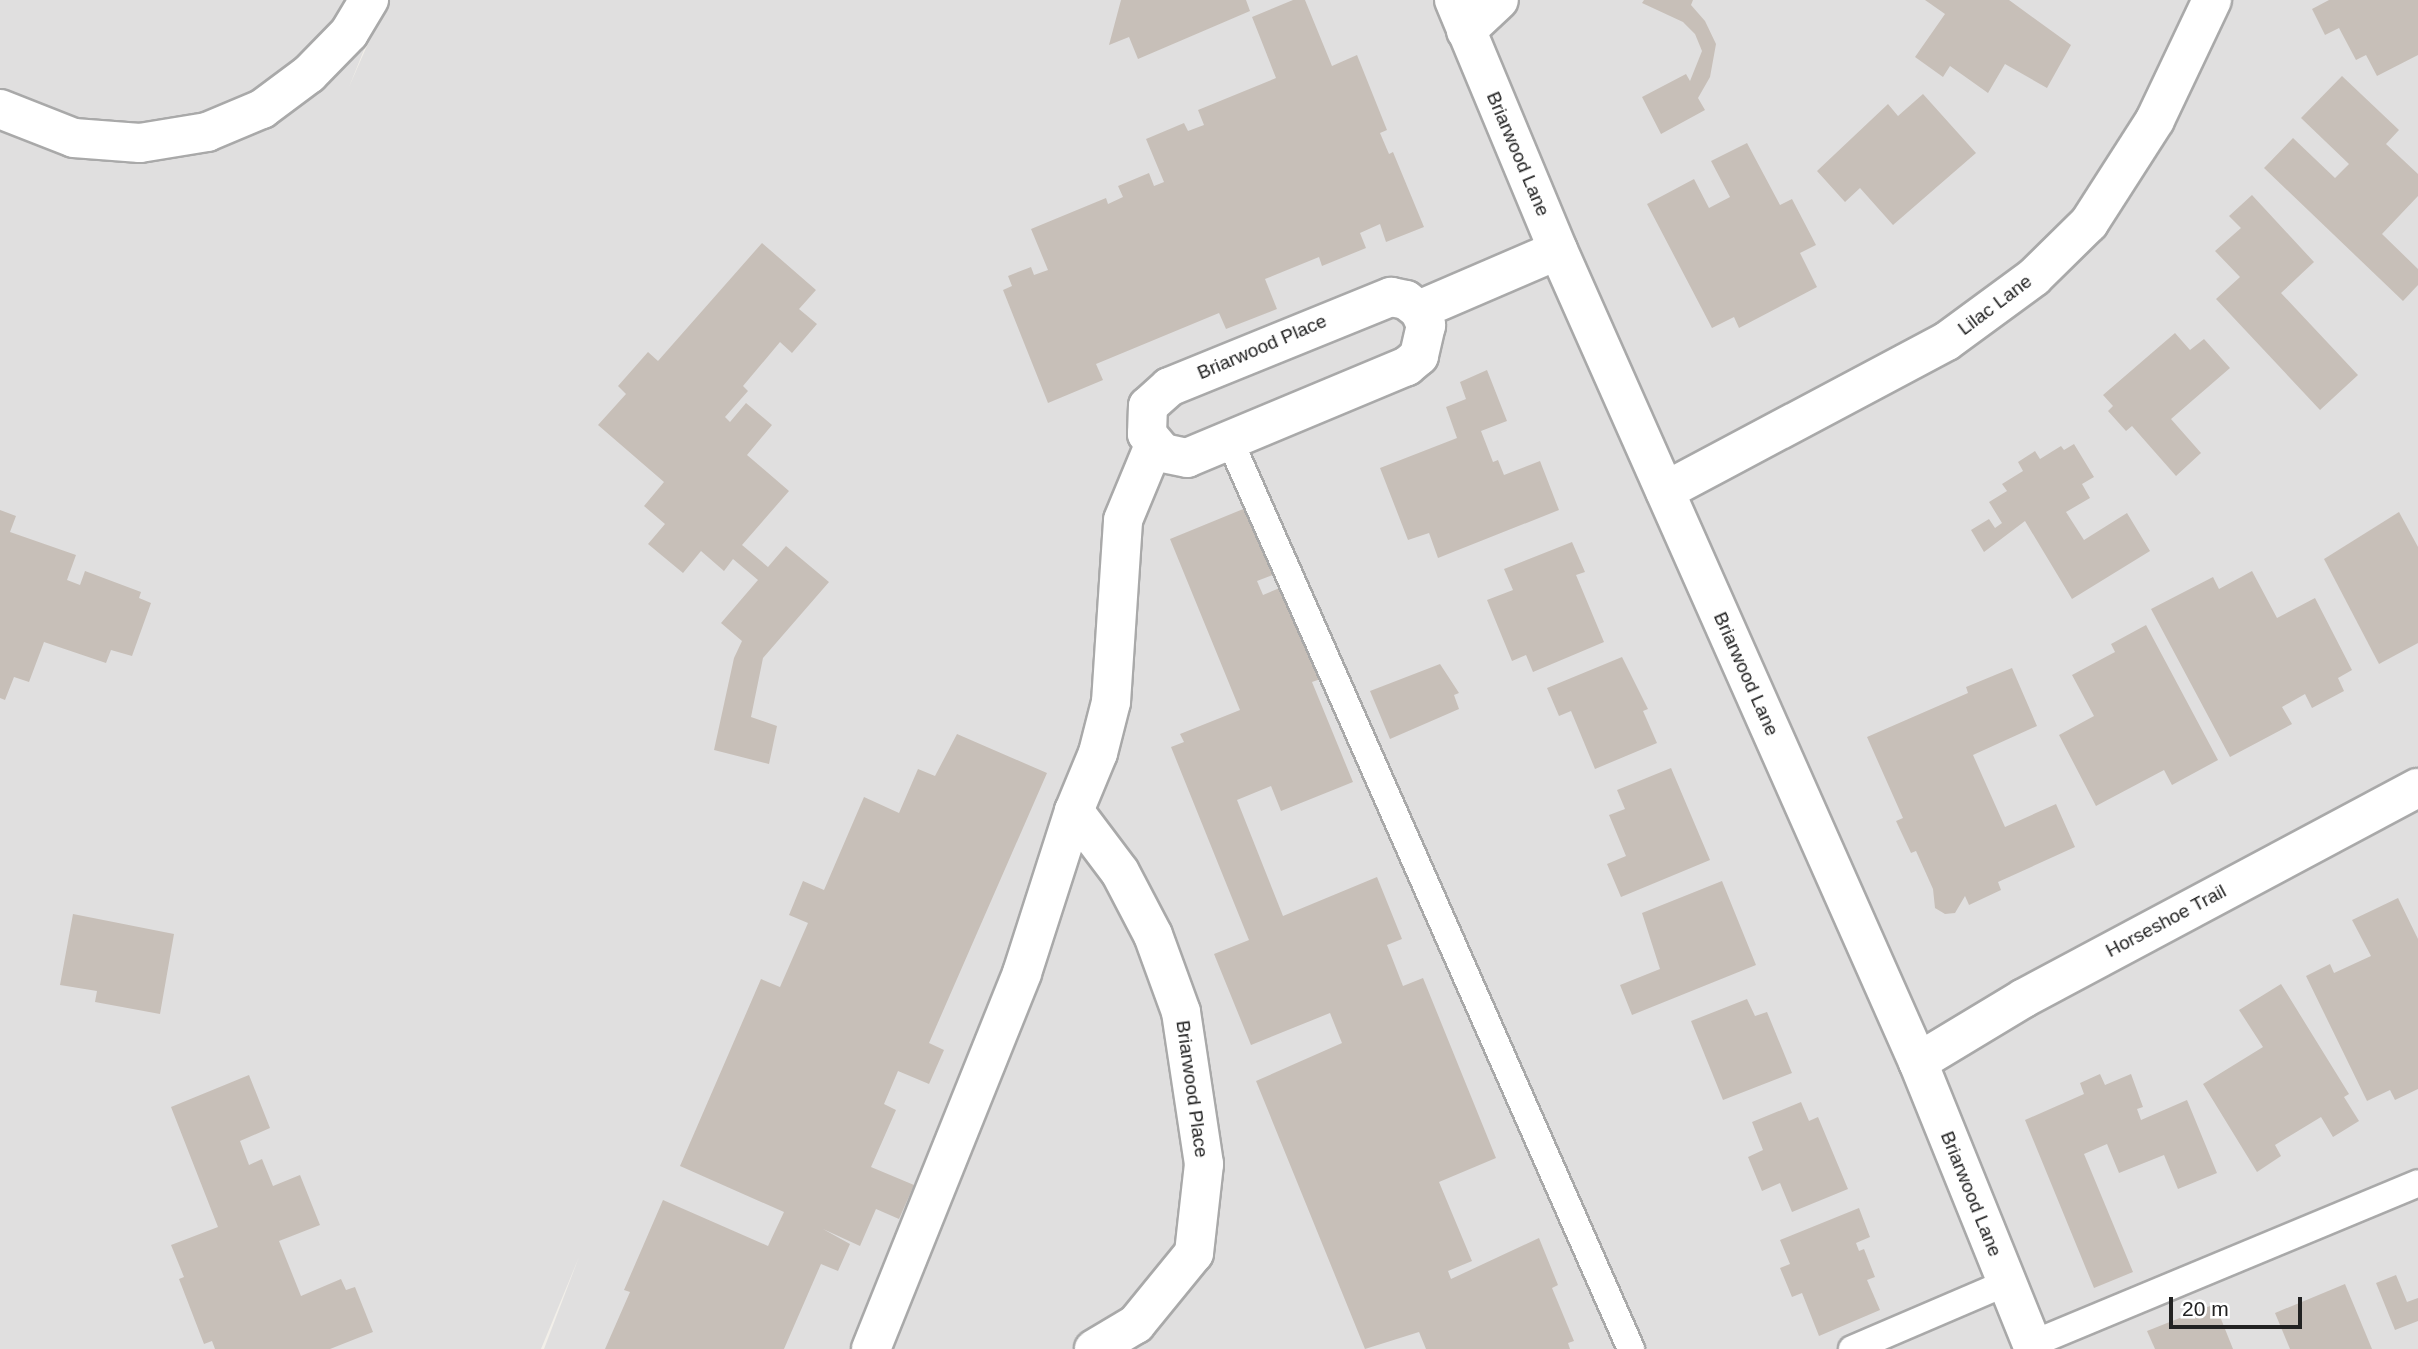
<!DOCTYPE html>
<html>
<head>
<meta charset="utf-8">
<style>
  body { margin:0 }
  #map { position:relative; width:2418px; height:1349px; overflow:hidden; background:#f2efe9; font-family:Arial,sans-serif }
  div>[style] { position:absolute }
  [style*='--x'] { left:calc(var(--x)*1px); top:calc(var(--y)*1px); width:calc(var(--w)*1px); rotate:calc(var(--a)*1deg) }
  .residential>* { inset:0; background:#e0dfdf }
  .building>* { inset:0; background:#c7bfb8 }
  .roads { filter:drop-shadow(2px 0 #a9a9a9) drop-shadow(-2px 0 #a9a9a9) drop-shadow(0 2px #a9a9a9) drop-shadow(0 -2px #a9a9a9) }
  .service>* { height:26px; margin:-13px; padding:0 13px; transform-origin:13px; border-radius:13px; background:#fff }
  .minor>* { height:38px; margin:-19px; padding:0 19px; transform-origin:19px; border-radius:19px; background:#fff }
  span { translate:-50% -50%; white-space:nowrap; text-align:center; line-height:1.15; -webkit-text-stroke:5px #fff; paint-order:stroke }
  .street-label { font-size:19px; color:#222 }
  .scale { position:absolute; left:2169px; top:1297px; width:133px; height:32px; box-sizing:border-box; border:4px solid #222; border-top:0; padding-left:9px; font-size:21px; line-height:24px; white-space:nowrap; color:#222; -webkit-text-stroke:5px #fff; paint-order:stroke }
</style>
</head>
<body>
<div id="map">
  <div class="residential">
    <i style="clip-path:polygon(0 0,384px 0,349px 87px,387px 0,2418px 0,2418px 1349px,544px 1349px,579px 1257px,541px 1349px,0 1349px)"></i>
  </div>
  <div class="building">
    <i style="clip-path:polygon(1121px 0,1246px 0,1250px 11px,1138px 59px,1129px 37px,1109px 45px)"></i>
    <i style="clip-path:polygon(1293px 0,1305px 0,1332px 66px,1357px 55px,1387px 130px,1380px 133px,1389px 154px,1393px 152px,1424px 227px,1386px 242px,1380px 224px,1360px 233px,1366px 248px,1322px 266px,1319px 257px,1265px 279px,1277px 309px,1226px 329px,1219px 313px,1096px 364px,1103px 380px,1048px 403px,1003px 290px,1012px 286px,1008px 276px,1031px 267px,1034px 275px,1048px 270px,1031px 229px,1106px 198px,1108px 204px,1123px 197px,1118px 186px,1149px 173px,1154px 186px,1164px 182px,1146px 139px,1184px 123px,1188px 131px,1204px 125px,1198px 110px,1276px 78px,1252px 17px)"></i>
    <i style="clip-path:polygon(1644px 0,1693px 0,1691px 5px,1705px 21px,1716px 44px,1710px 77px,1698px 98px,1705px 110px,1661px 134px,1642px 97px,1686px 74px,1690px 81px,1702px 51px,1695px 34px,1683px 22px,1642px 3px)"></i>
    <i style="clip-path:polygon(1925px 0,2009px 0,2071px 45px,2047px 88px,2005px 64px,1988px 93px,1950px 66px,1943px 77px,1915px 57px,1945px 14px)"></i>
    <i style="clip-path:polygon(2329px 0,2418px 0,2418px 55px,2377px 76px,2366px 55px,2356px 60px,2339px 28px,2325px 35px,2312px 9px)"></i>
    <i style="clip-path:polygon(2342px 76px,2399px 130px,2386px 144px,2418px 174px,2418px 196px,2382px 234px,2418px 269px,2418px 285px,2403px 301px,2264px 168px,2293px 138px,2335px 178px,2349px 164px,2301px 118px)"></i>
    <i style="clip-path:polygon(1923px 94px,1976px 153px,1893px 225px,1860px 188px,1845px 202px,1817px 171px,1888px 104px,1898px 116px)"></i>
    <i style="clip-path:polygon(1747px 143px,1780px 205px,1792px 199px,1816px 245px,1800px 253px,1817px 287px,1739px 328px,1734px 317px,1712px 328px,1647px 204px,1694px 179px,1709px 208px,1730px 197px,1711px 161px)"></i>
    <i style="clip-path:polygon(2252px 195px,2314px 262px,2281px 293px,2358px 375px,2320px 410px,2216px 299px,2240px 277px,2215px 251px,2241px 228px,2229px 216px)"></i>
    <i style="clip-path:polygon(762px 243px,816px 290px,799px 309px,817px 324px,792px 353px,780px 342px,743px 386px,748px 391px,725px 417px,730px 422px,746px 403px,772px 425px,747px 455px,789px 491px,742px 545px,768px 567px,786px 546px,829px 582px,763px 658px,751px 717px,777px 726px,769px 764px,714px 750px,734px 658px,742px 641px,721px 623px,758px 580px,733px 559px,724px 571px,701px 551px,683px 573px,648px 544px,665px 524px,644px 506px,664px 482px,598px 425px,626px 394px,618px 386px,648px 352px,658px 361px)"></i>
    <i style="clip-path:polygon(2175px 333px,2190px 350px,2204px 339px,2230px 368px,2171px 419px,2201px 453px,2176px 476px,2132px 426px,2126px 431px,2108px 411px,2113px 406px,2103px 395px)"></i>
    <i style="clip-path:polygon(1487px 370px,1507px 421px,1481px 431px,1493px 462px,1498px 460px,1504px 475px,1540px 461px,1559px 510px,1438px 558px,1429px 533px,1408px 540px,1380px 468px,1457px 438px,1446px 407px,1466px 399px,1460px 382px)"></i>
    <i style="clip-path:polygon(2074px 444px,2094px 477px,2082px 484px,2090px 498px,2066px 512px,2084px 540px,2127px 513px,2150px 551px,2072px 599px,2025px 521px,1984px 552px,1971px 530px,1989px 519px,1995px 528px,2002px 523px,1989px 502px,2007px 491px,2002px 484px,2023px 471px,2018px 462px,2035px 451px,2040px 459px,2061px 446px,2064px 450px)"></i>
    <i style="clip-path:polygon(1253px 505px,1280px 572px,1257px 581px,1263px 595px,1289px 584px,1326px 677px,1312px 682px,1353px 782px,1281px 811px,1271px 786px,1237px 800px,1283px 916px,1377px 877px,1402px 939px,1387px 945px,1403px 986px,1423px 978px,1496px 1158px,1439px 1182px,1472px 1261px,1448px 1271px,1451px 1279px,1539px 1238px,1558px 1285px,1552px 1288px,1574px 1341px,1568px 1343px,1570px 1349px,1426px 1349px,1419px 1332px,1365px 1349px,1256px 1081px,1342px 1043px,1330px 1013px,1251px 1045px,1214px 954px,1249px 940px,1171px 747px,1184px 742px,1180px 734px,1240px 710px,1170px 539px)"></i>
    <i style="clip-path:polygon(0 510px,16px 516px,10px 532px,76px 555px,67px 580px,80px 585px,85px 571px,141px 592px,139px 598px,151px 603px,132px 656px,111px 650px,106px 663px,44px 642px,29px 682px,14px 677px,5px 700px,0 698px)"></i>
    <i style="clip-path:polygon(2399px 512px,2418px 547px,2418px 643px,2379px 664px,2324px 559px)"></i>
    <i style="clip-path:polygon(1572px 542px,1585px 572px,1576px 575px,1604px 642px,1533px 672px,1526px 655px,1512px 661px,1487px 600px,1513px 590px,1504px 569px)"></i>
    <i style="clip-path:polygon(2252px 571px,2277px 618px,2315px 598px,2352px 670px,2338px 678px,2344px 691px,2312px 708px,2305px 694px,2282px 707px,2292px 724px,2230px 757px,2151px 609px,2213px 577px,2219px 589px)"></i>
    <i style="clip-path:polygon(2146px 625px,2218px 760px,2172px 785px,2164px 770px,2096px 806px,2059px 735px,2094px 716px,2072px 675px,2115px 652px,2111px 644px)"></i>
    <i style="clip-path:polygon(1622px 657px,1648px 709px,1643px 711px,1657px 743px,1595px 769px,1571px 711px,1559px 716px,1547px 688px)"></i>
    <i style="clip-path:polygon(1440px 664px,1459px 693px,1454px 695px,1459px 709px,1390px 739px,1370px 691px)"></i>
    <i style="clip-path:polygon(2012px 668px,2037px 726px,1973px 755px,2005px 827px,2056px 804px,2075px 847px,1998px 882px,2001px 890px,1969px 905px,1965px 896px,1955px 913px,1945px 914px,1935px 908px,1933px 889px,1916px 851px,1911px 853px,1896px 821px,1903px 818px,1867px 737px,1968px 693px,1966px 687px)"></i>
    <i style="clip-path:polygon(957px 734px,1047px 773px,929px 1043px,944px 1050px,929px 1084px,898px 1071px,884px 1104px,896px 1110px,871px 1167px,914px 1185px,899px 1219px,876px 1209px,860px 1246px,823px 1229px,850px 1244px,838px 1271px,821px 1264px,784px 1349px,605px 1349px,630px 1292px,624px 1290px,663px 1200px,768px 1246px,784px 1212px,680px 1166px,761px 979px,780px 987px,808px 923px,789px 915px,803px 881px,824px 890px,864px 797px,899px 813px,918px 769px,935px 776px)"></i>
    <i style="clip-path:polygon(1671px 768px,1710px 860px,1621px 897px,1607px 864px,1626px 856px,1609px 815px,1625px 809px,1617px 790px)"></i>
    <i style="clip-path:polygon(1722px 881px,1756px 965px,1632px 1015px,1620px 985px,1660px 969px,1642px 913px)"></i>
    <i style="clip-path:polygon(2398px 898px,2418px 939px,2418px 1089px,2395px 1100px,2390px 1090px,2367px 1101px,2306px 976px,2330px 964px,2334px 973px,2371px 956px,2352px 920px)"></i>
    <i style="clip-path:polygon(73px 914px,174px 934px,160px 1014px,95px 1002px,97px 991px,60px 985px)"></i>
    <i style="clip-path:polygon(2281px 984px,2349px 1094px,2344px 1097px,2359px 1121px,2333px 1137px,2321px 1117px,2275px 1145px,2281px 1156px,2257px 1172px,2203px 1084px,2263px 1047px,2239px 1010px)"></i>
    <i style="clip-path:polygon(1747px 999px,1755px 1016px,1767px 1012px,1792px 1073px,1723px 1100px,1691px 1021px)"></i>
    <i style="clip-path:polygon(2100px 1074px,2105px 1085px,2131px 1074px,2143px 1107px,2137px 1109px,2141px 1120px,2187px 1100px,2217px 1173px,2178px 1189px,2164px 1155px,2119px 1173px,2107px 1144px,2084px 1154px,2133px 1272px,2094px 1288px,2025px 1120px,2084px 1094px,2080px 1083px)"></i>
    <i style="clip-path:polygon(249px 1075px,270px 1128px,240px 1141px,249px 1165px,262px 1159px,273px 1186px,300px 1175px,320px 1225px,279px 1241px,301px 1296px,341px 1279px,346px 1290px,355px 1287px,373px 1332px,330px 1349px,215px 1349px,212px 1341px,204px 1344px,179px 1279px,184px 1277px,171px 1245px,218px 1227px,171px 1107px)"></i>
    <i style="clip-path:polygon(1801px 1102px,1809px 1121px,1818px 1117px,1848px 1189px,1792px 1212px,1780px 1183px,1762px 1191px,1748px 1157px,1763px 1150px,1752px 1122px)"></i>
    <i style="clip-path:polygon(1859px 1208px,1870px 1237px,1856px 1243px,1859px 1251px,1864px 1249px,1875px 1277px,1867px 1280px,1880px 1310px,1819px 1336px,1802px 1293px,1792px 1297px,1780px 1268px,1790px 1264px,1780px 1240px)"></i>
    <i style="clip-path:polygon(2396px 1275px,2407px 1302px,2418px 1298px,2418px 1321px,2395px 1330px,2376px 1283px)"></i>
    <i style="clip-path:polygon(2345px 1284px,2372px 1349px,2290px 1349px,2275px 1313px)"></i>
    <i style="clip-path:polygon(2215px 1304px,2233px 1349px,2155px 1349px,2147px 1331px)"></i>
  </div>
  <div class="roads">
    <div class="service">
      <i style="--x:1230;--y:441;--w:993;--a:66.17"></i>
      <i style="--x:2032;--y:1344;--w:418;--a:-22.6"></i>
      <i style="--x:1852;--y:1349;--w:170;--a:-23.2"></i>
    </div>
    <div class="minor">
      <i style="--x:1454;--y:0;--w:271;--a:67.4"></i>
      <i style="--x:1558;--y:250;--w:888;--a:66.09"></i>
      <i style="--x:1918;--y:1062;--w:310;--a:68"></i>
      <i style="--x:1466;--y:31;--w:45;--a:-43.2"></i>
      <i style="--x:0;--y:109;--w:79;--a:21.4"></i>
      <i style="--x:74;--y:138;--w:66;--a:4.3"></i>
      <i style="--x:140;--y:143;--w:68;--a:-9.3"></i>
      <i style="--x:207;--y:132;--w:60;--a:-22.7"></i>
      <i style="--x:262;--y:109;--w:59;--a:-36.7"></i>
      <i style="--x:309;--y:74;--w:57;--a:-45.7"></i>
      <i style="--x:349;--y:33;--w:39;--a:-59"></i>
      <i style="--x:1391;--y:297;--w:15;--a:11"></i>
      <i style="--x:1406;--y:300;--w:16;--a:38"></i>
      <i style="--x:1419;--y:310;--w:17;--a:65"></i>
      <i style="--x:1426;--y:325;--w:32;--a:103"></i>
      <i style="--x:1419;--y:356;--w:16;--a:140"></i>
      <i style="--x:1407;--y:366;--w:238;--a:157.3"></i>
      <i style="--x:1187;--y:458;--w:25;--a:-168"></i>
      <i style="--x:1163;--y:453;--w:25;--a:-130"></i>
      <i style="--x:1147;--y:434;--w:28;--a:-88"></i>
      <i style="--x:1148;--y:406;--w:28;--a:-42"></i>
      <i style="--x:1169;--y:387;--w:240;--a:-22.1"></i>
      <i style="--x:1419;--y:310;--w:151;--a:-23.3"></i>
      <i style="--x:1665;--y:491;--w:319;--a:-28"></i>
      <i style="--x:1947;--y:341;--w:108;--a:-36.3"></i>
      <i style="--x:2034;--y:277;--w:77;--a:-44.5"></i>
      <i style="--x:2089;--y:223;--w:122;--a:-57.3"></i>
      <i style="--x:2155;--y:120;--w:133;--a:-64.6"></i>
      <i style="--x:1074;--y:811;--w:76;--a:53"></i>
      <i style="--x:1120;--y:872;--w:71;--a:62.4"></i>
      <i style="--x:1153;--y:935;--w:82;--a:70"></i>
      <i style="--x:1181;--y:1012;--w:154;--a:81.4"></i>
      <i style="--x:1204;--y:1164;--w:90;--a:96.4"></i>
      <i style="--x:1194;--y:1253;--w:92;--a:129.2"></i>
      <i style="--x:1136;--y:1324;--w:49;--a:149.2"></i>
      <i style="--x:1918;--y:1062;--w:124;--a:-31.1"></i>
      <i style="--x:2024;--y:998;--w:446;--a:-28.1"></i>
      <i style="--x:871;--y:1349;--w:405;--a:-68.1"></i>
      <i style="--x:1022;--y:973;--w:170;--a:-72.2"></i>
      <i style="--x:1074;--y:811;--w:63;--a:-67.5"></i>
      <i style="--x:1098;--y:753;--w:53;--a:-75.7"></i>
      <i style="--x:1111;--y:702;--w:182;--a:-86.2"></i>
      <i style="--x:1123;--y:520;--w:81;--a:-67.5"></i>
    </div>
  </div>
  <div class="street-label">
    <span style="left:1518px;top:154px;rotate:67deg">Briarwood Lane</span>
    <span style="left:1995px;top:305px;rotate:-37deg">Lilac Lane</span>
    <span style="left:1262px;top:347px;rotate:-23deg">Briarwood Place</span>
    <span style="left:1746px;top:674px;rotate:66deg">Briarwood Lane</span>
    <span style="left:2166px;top:921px;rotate:-28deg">Horseshoe Trail</span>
    <span style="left:1192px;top:1089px;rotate:82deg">Briarwood Place</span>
    <span style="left:1971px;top:1194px;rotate:68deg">Briarwood Lane</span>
  </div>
  <div class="scale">20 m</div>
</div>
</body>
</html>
